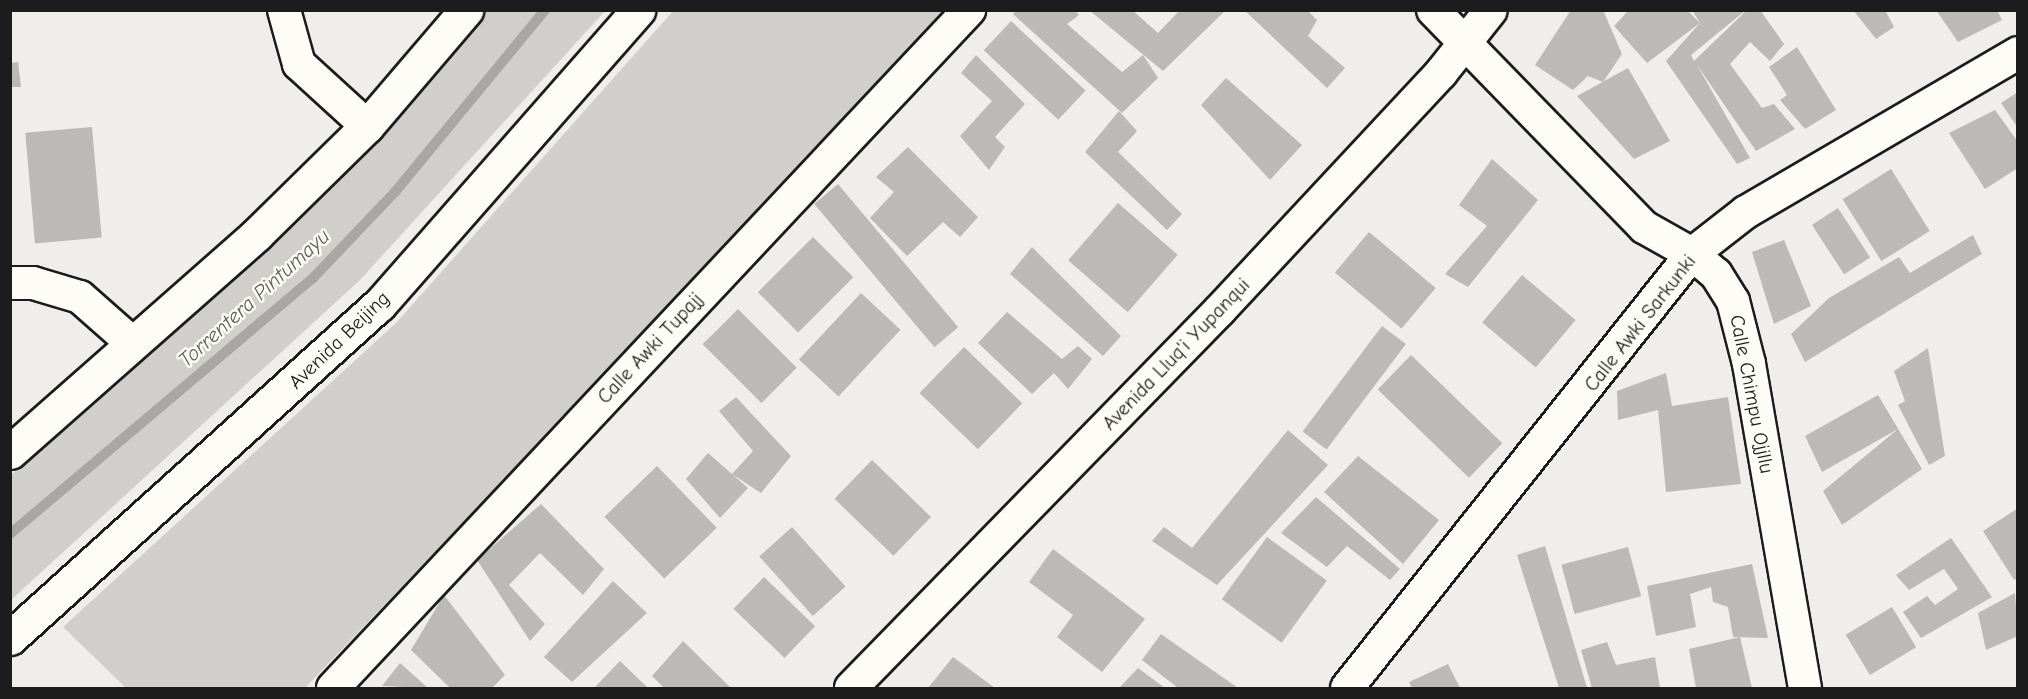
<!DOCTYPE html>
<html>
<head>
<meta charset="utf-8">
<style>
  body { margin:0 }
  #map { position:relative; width:2028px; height:699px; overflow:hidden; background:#f0eeea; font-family:"Comic Neue",sans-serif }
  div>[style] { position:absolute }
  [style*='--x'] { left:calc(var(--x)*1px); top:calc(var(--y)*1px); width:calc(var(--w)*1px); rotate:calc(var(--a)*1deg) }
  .green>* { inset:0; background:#d0cfcc }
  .stream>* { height:10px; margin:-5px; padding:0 5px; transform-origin:5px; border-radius:5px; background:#a8a7a3 }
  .building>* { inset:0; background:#bbbab6; transform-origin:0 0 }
  .roads { filter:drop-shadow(2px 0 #1c1c1c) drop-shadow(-2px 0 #1c1c1c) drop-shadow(0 2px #1c1c1c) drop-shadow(0 -2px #1c1c1c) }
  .minor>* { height:32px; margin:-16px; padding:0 16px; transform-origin:16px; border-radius:16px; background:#fdfcf7 }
  .secondary>* { height:33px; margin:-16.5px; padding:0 16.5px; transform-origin:16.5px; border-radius:16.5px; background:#fdfcf7 }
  span { translate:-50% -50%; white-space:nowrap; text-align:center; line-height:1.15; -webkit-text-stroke:5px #fdfcf7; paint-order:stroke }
  .street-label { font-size:20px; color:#1c1c1c }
  .water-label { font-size:21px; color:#5b5b59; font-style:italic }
  .frame { position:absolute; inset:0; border:12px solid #1c1c1c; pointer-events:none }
</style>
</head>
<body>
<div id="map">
  <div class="green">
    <i style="clip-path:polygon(483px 11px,605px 11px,360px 280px,11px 600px,10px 476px,312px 207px)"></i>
    <i style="clip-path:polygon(673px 11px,951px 11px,305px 688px,126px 688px,63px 627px,396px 323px)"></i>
  </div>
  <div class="stream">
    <i style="--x:10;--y:534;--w:397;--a:-40.2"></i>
    <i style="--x:313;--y:278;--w:119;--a:-46.4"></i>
    <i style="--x:395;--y:192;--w:236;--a:-50.5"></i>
  </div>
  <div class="building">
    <i style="clip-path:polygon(1016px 10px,1075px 10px,1079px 15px,1067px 24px,1122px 72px,1143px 55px,1158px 78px,1122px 113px,1013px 14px)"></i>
    <i style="clip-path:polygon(1089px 10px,1132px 10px,1158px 33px,1180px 10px,1226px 10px,1163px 71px)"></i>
    <i style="clip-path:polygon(1244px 10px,1307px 10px,1317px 20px,1308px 36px,1345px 68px,1327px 88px)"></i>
    <i style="clip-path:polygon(1571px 10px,1603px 10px,1622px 54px,1603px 82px,1588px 76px,1573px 90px,1535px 65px)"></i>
    <i style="clip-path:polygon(1629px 10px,1687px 10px,1700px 23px,1692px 10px,1746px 10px,1691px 55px,1694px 61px,1747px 10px,1760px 10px,1784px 44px,1770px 61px,1750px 42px,1730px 64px,1762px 108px,1774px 104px,1795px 129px,1756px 151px,1697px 65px,1750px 158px,1737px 164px,1666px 61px,1700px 23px,1647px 63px,1614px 26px)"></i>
    <i style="clip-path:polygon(1853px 10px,1885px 10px,1894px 27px,1876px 39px)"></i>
    <i style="clip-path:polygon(1936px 10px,1997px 10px,2002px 20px,1958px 42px)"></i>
    <i style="left:1011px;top:21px;width:102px;height:40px;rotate:43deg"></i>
    <i style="clip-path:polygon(1797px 47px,1836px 110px,1805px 129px,1780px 100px,1787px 95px,1769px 67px)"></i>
    <i style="clip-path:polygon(976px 55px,1025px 104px,995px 137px,1005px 147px,989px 170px,960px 136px,992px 101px,961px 73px)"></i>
    <i style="clip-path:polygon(18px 62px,21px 87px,10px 87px,10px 63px)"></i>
    <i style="clip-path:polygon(1628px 68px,1670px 141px,1634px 159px,1577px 96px)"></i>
    <i style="clip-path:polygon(1226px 78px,1302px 145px,1270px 180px,1201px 105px)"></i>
    <i style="clip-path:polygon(2018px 92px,2018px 128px,2001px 103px)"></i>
    <i style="clip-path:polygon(1995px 110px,2018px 142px,2018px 168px,1985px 189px,1949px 133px)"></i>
    <i style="clip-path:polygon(1119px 111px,1137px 131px,1118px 152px,1182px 214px,1167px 230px,1085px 152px)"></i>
    <i style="left:92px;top:127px;width:111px;height:67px;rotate:85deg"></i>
    <i style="clip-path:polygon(908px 147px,978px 217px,960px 237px,943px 222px,907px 256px,870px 218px,894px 192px,876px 177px)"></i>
    <i style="clip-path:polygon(1492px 159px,1538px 200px,1468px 287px,1445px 274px,1487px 226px,1459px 205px)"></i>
    <i style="left:1891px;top:169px;width:73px;height:57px;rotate:58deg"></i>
    <i style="left:838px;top:184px;width:187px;height:31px;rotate:50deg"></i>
    <i style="left:1118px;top:203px;width:79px;height:76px;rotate:41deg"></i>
    <i style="left:1838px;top:208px;width:59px;height:31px;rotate:57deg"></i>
    <i style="left:1369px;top:232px;width:87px;height:53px;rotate:40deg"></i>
    <i style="clip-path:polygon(1973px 235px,1982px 254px,1805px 362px,1791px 334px,1829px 298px,1899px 257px,1910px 273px)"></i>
    <i style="left:813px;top:237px;width:57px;height:78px;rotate:45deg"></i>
    <i style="clip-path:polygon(1784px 240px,1811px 306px,1774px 324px,1752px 252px)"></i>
    <i style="clip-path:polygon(1032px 247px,1121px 336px,1103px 356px,1010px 274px)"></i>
    <i style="left:1522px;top:275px;width:70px;height:62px;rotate:40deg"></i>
    <i style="left:861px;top:293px;width:54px;height:91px;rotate:43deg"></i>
    <i style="left:738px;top:309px;width:83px;height:50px;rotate:45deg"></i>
    <i style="clip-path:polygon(1007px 312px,1062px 359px,1078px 346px,1092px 359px,1068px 389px,1054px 373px,1032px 394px,978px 343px)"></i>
    <i style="left:1382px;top:326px;width:30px;height:132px;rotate:37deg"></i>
    <i style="left:964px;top:347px;width:81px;height:64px;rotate:44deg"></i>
    <i style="clip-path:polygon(1928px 348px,1945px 456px,1929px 465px,1898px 405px,1905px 401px,1894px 371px)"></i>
    <i style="left:1411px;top:355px;width:127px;height:48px;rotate:44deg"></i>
    <i style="clip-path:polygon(1666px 373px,1672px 406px,1728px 397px,1741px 484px,1666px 492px,1658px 410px,1618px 420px,1617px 391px)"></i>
    <i style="clip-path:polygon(1878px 395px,1922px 469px,1842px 525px,1823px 491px,1898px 429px,1822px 472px,1805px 436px)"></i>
    <i style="clip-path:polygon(736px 397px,791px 456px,761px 493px,732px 474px,753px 451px,719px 411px)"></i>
    <i style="clip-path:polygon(1288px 430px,1328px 465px,1217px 585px,1152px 541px,1164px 527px,1192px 548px)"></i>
    <i style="clip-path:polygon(708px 453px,748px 488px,720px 518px,686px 479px)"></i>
    <i style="clip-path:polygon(1358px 456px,1439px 520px,1403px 564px,1324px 492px)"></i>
    <i style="left:872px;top:460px;width:82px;height:54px;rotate:44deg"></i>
    <i style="left:657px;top:466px;width:86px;height:73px;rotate:46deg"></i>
    <i style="clip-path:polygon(1316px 497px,1400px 569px,1390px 580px,1347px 546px,1327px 567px,1281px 533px)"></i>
    <i style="clip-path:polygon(541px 504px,604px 569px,583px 595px,540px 553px,509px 585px,545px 624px,530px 641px,477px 560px)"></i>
    <i style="clip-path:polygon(2018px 508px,2018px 578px,2014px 580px,1983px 531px)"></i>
    <i style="left:792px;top:527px;width:80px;height:44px;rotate:48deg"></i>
    <i style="left:1267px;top:537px;width:74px;height:77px;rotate:36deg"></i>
    <i style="clip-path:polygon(1951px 538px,1992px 597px,1921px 638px,1903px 612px,1927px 596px,1935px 605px,1958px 589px,1944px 569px,1909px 590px,1896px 575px)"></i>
    <i style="clip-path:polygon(1545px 546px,1587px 688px,1559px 688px,1517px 555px)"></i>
    <i style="left:1628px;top:547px;width:51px;height:69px;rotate:75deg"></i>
    <i style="clip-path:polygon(1053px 549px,1145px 619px,1102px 672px,1057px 637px,1073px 615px,1029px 582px)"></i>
    <i style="clip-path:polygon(1752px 564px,1768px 638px,1733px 637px,1728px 607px,1713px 602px,1711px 587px,1690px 594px,1696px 627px,1656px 636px,1647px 586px)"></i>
    <i style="left:764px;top:577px;width:71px;height:44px;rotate:44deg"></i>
    <i style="clip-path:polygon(613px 581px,647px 613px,572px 682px,544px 657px)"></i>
    <i style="clip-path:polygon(2015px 593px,2018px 636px,1986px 650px,1978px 613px)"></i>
    <i style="clip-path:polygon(444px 595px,505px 675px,492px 688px,450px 688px,411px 650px)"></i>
    <i style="left:1892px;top:607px;width:47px;height:54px;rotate:59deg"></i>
    <i style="clip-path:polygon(1161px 634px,1238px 688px,1178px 688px,1142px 660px)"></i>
    <i style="clip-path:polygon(1740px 637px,1752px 688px,1696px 688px,1689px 649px)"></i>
    <i style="clip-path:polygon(683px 641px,731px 688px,664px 688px,652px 676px)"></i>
    <i style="clip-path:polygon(1607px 642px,1616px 665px,1655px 657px,1660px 688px,1592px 688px,1581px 650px)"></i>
    <i style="clip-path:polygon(953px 657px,995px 688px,928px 688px)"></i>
    <i style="clip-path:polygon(620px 661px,648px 688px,594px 688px)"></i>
    <i style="clip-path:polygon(400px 663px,428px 688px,382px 686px)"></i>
    <i style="clip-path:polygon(1448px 664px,1460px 688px,1412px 688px,1409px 682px)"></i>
    <i style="clip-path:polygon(1138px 668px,1165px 688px,1119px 688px)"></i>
  </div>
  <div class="roads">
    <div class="minor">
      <i style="--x:284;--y:10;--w:56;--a:74.5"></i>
      <i style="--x:299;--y:64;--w:92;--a:42.4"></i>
      <i style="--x:1433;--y:10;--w:303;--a:45.8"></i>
      <i style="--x:1644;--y:227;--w:55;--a:29.4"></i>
      <i style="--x:1692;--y:254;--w:31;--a:40"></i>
      <i style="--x:1716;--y:274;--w:32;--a:58"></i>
      <i style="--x:1733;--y:301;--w:65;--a:75.7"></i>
      <i style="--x:1749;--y:364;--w:329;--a:80.2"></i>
      <i style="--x:10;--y:283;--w:23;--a:0"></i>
      <i style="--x:33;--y:283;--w:49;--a:16.6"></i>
      <i style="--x:80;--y:297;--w:68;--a:41.4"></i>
      <i style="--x:333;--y:688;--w:930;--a:-46.83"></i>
      <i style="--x:851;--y:688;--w:528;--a:-45.69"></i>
      <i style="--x:1220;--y:310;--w:324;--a:-47"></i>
      <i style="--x:1441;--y:73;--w:80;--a:-51.6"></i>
      <i style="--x:1347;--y:688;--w:554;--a:-51.52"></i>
      <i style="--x:1692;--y:254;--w:68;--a:-37.9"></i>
      <i style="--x:1746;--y:212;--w:315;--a:-30.3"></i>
    </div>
    <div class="secondary">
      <i style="--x:10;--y:452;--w:329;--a:-41.4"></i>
      <i style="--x:257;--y:234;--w:154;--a:-44.5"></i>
      <i style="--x:367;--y:126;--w:153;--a:-49.5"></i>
      <i style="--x:10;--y:638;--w:497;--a:-42.1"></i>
      <i style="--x:379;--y:305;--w:393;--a:-48.7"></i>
    </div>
  </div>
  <div class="street-label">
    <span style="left:1640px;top:323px;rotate:-52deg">Calle Awki Sarkunki</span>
    <span style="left:339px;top:340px;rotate:-44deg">Avenida Beijing</span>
    <span style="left:650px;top:348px;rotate:-47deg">Calle Awki Tupajj</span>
    <span style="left:1176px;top:354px;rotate:-46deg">Avenida Lluq'i Yupanqui</span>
    <span style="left:1752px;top:394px;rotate:79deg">Calle Chimpu Ojjllu</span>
  </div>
  <div class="water-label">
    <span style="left:254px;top:298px;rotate:-42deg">Torrentera Pintumayu</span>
  </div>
  <div class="frame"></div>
</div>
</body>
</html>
